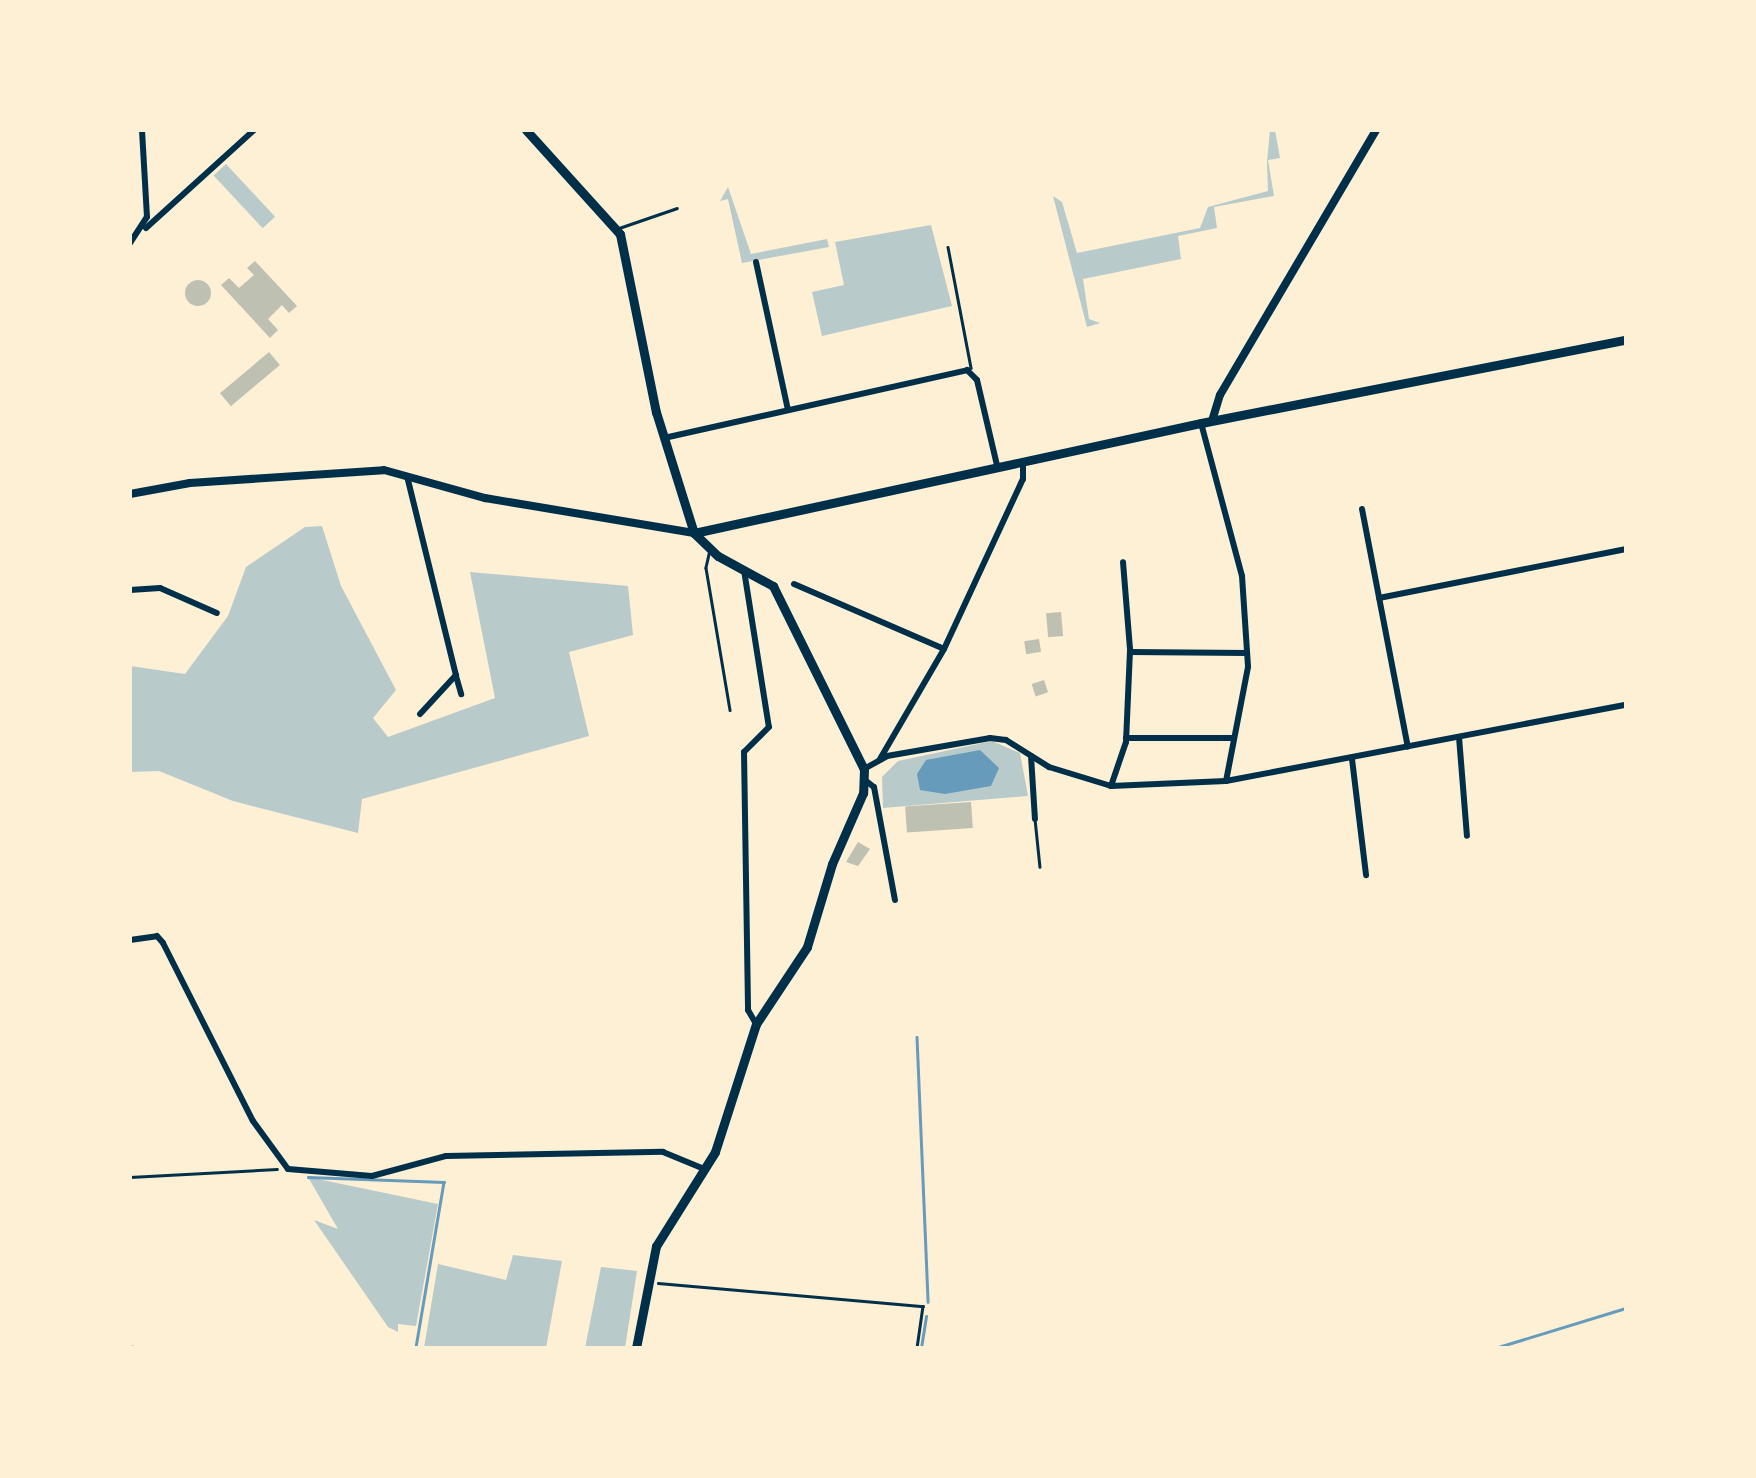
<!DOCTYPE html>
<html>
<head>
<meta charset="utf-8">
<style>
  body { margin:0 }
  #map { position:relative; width:1756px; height:1478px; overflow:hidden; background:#fdf0d5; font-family:"Exo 2",sans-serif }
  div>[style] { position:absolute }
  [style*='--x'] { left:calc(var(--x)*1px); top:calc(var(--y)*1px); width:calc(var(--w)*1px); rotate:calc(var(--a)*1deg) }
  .green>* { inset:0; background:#b9caca; transform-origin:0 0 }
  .water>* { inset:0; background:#669bbc }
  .stream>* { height:2.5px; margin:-1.25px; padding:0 1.25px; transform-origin:1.25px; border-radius:1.25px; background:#669bbc }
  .building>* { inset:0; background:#bec0b2; transform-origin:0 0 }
  .round { border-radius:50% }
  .path>* { height:2.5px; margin:-1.25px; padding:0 1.25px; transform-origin:1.25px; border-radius:1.25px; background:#003049 }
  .service>* { height:2.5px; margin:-1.25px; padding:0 1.25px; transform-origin:1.25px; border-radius:1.25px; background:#003049 }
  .minor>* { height:6px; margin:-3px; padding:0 3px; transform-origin:3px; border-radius:3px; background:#003049 }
  .tertiary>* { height:8px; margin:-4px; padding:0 4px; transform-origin:4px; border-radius:4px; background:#003049 }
  .secondary>* { height:9px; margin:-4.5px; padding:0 4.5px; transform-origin:4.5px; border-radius:4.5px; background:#003049 }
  span { translate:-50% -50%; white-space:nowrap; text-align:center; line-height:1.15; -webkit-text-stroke:10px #fdf0d5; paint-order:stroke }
  .frame { position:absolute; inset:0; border:132px solid #fdf0d5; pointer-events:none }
</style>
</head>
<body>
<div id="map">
  <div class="green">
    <i style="clip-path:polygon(1270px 130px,1275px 130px,1280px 158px,1268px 160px,1274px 196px,1214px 207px,1217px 228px,1178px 236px,1181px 259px,1083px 279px,1089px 319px,1100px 323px,1087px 327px,1053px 196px,1062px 202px,1077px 253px,1200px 228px,1208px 207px,1268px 191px,1267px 162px)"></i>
    <i style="left:226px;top:164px;width:72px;height:17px;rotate:47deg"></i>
    <i style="clip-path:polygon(728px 187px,751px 254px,827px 239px,829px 247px,742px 263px,728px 199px,720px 201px)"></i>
    <i style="clip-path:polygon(931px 225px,952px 306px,822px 336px,812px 292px,844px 285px,835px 242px)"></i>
    <i style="clip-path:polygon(322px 526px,341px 586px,396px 690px,373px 718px,388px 737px,495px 698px,470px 572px,628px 586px,633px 635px,569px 652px,589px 736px,362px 799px,358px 833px,233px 801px,159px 771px,130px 772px,130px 666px,185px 674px,228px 616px,246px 567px,305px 527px)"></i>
    <i style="clip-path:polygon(992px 741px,1020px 753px,1028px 796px,883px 808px,882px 777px,898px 761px)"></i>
    <i style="clip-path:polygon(308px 1177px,438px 1204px,416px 1326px,398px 1324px,398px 1332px,388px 1327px,314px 1220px,338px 1229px)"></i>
    <i style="clip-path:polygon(513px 1255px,562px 1261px,546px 1348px,424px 1348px,438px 1264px,506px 1280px)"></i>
    <i style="clip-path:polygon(601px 1267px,637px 1271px,625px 1348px,585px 1348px)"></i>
  </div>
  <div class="water">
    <i style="clip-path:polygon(980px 750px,999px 768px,991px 786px,945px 794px,920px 790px,917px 774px,926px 760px)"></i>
  </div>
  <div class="stream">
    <i style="--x:917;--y:1037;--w:265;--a:87.6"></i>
    <i style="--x:308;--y:1177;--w:136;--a:2.1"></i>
    <i style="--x:444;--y:1182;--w:168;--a:99.6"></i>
    <i style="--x:130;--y:1346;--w:9;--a:13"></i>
    <i style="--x:921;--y:1348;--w:32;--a:-81"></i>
    <i style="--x:1495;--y:1348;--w:137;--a:-17"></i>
  </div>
  <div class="building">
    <i style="clip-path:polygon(255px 261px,297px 306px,289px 313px,282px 305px,268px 319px,278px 330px,270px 338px,221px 285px,229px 278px,239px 288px,254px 275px,247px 268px)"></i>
    <i class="round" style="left:185px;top:280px;width:26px;height:26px"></i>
    <i style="left:269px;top:352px;width:17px;height:64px;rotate:50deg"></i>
    <i style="left:1061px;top:612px;width:24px;height:15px;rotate:85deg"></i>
    <i style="left:1039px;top:639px;width:13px;height:15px;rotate:81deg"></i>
    <i style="left:1044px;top:680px;width:13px;height:13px;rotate:72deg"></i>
    <i style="left:971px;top:802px;width:26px;height:66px;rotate:86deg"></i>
    <i style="clip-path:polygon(858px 842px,870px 849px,858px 866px,846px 862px)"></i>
  </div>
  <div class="path">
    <i style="--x:130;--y:1177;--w:147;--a:-3.1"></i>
    <i style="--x:658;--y:1283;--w:266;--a:5"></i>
    <i style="--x:923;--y:1306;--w:42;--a:98.1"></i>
  </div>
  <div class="service">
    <i style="--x:619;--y:228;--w:61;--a:-19"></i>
    <i style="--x:948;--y:247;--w:123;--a:79.2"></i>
    <i style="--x:710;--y:550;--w:18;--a:103"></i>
    <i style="--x:706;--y:568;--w:144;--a:80.4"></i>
    <i style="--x:1035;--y:819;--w:48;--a:84.1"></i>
  </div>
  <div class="minor">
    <i style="--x:146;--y:228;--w:146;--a:-42.2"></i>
    <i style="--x:130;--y:243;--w:31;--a:-57"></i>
    <i style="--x:147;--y:217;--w:87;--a:-93.3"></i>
    <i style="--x:756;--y:262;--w:151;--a:77.8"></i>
    <i style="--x:1201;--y:423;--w:158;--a:75"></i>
    <i style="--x:1242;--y:576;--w:91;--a:86.2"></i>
    <i style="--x:1248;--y:667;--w:116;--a:100.9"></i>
    <i style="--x:664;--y:438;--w:311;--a:-12.6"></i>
    <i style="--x:967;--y:370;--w:14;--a:45"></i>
    <i style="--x:977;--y:380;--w:87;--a:76.8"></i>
    <i style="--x:407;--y:476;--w:205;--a:76.2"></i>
    <i style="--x:456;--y:675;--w:53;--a:132.7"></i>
    <i style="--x:1362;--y:509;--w:242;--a:79.1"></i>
    <i style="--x:744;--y:570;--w:159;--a:81"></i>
    <i style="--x:769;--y:727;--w:35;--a:135"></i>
    <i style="--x:744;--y:752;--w:258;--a:89.1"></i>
    <i style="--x:748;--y:1010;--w:16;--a:60"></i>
    <i style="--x:794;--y:584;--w:163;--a:23.4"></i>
    <i style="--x:130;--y:590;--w:30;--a:-4"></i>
    <i style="--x:160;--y:588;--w:62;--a:23.7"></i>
    <i style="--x:1379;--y:598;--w:252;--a:-11.2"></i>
    <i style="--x:1130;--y:652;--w:117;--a:0.5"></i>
    <i style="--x:456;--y:676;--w:19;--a:74"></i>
    <i style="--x:1459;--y:737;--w:99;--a:85.4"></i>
    <i style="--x:1126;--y:738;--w:108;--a:0"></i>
    <i style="--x:1031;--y:756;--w:63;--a:86.4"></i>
    <i style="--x:880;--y:759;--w:127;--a:-59.8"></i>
    <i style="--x:944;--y:649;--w:187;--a:-65.1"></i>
    <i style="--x:1023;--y:479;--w:18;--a:-90"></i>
    <i style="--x:1352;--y:759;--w:117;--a:83.1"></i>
    <i style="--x:864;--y:769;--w:26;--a:-29"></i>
    <i style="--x:887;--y:756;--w:105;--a:-9.9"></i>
    <i style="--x:990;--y:738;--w:16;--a:7"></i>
    <i style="--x:1006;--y:740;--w:51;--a:32.1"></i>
    <i style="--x:1049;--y:767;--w:65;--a:17"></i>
    <i style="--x:1111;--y:786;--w:115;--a:-2.5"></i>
    <i style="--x:1226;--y:781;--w:407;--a:-10.8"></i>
    <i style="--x:865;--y:780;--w:11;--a:38"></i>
    <i style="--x:874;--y:787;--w:115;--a:79.5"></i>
    <i style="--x:1111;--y:786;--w:46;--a:-71.2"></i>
    <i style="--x:1126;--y:742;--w:93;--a:-87.5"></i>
    <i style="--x:1130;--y:649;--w:87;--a:-94.6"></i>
    <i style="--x:130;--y:940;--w:27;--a:-8"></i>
    <i style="--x:157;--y:936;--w:9;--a:49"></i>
    <i style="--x:163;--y:943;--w:199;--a:63.2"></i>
    <i style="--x:253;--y:1121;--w:59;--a:53.9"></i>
    <i style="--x:288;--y:1169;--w:84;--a:4.8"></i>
    <i style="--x:372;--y:1176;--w:77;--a:-15.1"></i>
    <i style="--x:446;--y:1156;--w:217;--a:-1.1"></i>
    <i style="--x:663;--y:1152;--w:44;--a:22.5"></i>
  </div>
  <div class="tertiary">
    <i style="--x:1212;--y:421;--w:27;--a:-73"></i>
    <i style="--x:1220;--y:395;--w:308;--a:-59.5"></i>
    <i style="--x:130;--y:494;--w:61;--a:-10.4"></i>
    <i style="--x:190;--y:483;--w:194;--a:-3.8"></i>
    <i style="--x:384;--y:470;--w:105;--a:15.5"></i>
    <i style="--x:485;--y:498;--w:212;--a:9.5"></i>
  </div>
  <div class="secondary">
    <i style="--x:526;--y:130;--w:140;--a:47.9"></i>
    <i style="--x:620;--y:234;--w:182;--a:78.6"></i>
    <i style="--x:656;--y:412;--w:127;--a:72.6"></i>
    <i style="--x:694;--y:533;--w:33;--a:44"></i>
    <i style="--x:718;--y:556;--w:63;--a:28.6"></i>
    <i style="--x:773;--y:586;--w:204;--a:63.6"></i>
    <i style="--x:864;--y:769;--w:24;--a:92"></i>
    <i style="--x:863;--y:793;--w:77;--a:113.6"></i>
    <i style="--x:832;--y:864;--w:87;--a:106.8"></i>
    <i style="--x:807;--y:947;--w:92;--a:123.5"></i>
    <i style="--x:756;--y:1024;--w:134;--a:107.8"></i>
    <i style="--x:715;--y:1152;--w:111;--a:122.1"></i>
    <i style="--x:656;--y:1246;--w:104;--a:101.1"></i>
    <i style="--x:694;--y:533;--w:519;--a:-12.24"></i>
    <i style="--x:1201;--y:423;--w:433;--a:-11.1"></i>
  </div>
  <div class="frame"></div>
</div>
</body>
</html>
